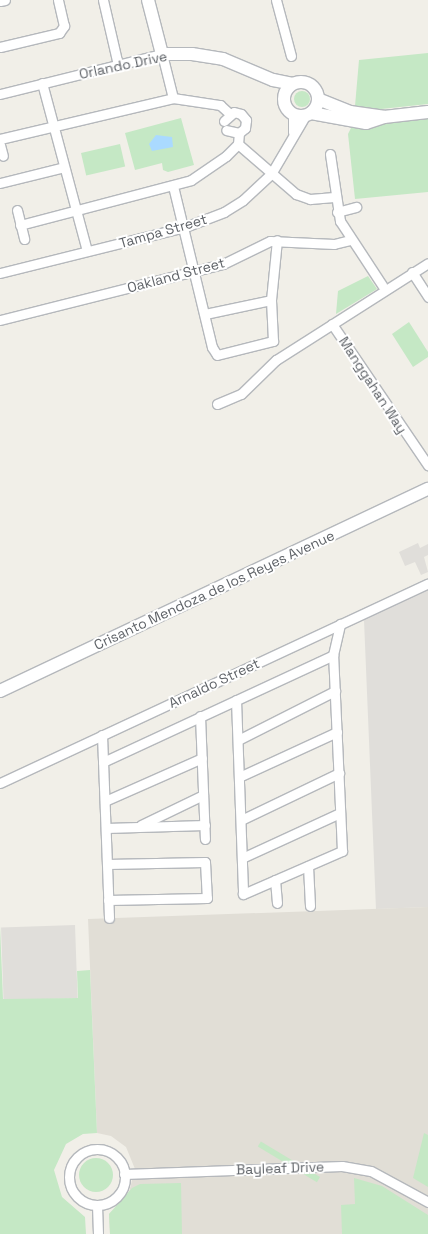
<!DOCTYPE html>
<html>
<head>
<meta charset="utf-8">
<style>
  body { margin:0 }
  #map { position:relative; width:428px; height:1234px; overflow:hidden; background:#f1efe8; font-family:"Space Grotesk",sans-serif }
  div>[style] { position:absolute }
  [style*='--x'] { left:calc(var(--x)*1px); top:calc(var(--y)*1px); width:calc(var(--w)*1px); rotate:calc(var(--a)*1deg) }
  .industrial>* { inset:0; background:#e0deda; transform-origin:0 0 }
  .education>* { inset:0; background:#e1ded6 }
  .green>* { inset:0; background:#c5e8c5; transform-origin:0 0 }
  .round { border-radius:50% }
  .water>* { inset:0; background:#aadaff }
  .roads { filter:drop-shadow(1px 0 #b5b8bc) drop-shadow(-1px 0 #b5b8bc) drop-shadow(0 1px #b5b8bc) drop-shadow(0 -1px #b5b8bc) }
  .street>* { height:9px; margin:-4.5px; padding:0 4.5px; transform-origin:4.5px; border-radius:4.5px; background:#fff }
  .street>.ring { margin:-4.5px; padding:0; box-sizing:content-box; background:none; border:9px solid #fff; border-radius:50% }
  .secondary>* { height:12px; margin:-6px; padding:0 6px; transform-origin:6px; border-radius:6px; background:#fff }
  .secondary>.ring { margin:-6px; padding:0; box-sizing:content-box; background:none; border:12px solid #fff; border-radius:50% }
  span { translate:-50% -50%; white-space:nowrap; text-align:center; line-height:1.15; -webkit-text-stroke:4px #fff; paint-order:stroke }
  .street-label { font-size:14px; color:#5f6368 }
</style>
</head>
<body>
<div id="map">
  <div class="industrial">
    <i style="clip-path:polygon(418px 543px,420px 548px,428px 544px,428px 555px,424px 557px,428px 572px,421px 575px,415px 562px,405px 566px,399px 552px)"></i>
    <i style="clip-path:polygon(428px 587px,428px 907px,376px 909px,364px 620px,368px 615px)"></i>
    <i style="left:75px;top:925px;width:73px;height:74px;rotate:88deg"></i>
  </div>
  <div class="education">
    <i style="clip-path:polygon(428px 907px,428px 1234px,110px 1234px,109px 1214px,128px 1196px,135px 1169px,126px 1147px,111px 1136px,97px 1133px,88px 919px)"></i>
  </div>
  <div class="green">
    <i style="clip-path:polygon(428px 53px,428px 104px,372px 110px,355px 106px,359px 60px)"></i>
    <i class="round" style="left:294px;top:91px;width:16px;height:16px"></i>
    <i style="clip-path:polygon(181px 118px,194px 165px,168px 172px,163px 170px,162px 163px,135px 170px,125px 133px)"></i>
    <i style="clip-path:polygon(428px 118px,428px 192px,355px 199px,348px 134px,352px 126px)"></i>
    <i style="left:120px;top:144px;width:23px;height:40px;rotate:77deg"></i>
    <i style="clip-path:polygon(368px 276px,377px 289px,336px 314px,338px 291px)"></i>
    <i style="clip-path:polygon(409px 322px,428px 352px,428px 357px,413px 367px,392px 334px)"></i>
    <i style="clip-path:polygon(0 926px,3px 999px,78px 998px,77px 971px,90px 970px,97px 1133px,83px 1134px,66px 1144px,54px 1170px,62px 1197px,85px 1217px,86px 1234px,0 1234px)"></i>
    <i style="clip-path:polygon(424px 1133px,428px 1135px,428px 1187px,413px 1178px)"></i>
    <i class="round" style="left:79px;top:1158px;width:34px;height:34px"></i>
    <i style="left:320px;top:1177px;width:6px;height:69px;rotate:121deg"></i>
    <i style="clip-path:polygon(354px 1178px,382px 1186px,428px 1215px,428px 1234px,342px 1234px,341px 1205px,355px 1204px)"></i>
    <i style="clip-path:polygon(181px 1183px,182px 1234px,110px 1234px,109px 1214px,132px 1188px,140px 1184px)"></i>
  </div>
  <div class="water">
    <i style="clip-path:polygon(156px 135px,172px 137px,173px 147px,152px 151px,149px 144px)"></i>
  </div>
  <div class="roads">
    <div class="street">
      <i style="--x:103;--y:0;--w:67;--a:77"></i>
      <i style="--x:276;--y:0;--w:58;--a:75"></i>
      <i style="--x:0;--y:1;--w:5;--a:-11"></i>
      <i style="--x:0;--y:47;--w:61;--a:-13.3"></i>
      <i style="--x:59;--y:33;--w:9;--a:-54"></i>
      <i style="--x:64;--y:26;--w:27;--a:-103"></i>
      <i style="--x:42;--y:83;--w:174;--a:75"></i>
      <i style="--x:0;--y:94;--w:167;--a:-13.9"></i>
      <i style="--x:162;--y:54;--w:45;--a:76"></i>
      <i style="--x:293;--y:114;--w:18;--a:90"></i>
      <i style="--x:224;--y:121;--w:13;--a:-42"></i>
      <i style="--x:234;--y:112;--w:7;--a:16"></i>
      <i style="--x:241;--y:114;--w:8;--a:50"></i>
      <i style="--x:246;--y:120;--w:8;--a:97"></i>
      <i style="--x:245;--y:128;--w:8;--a:140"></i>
      <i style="--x:239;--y:133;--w:13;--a:-167"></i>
      <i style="--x:0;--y:139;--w:178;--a:-13.3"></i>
      <i style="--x:173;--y:98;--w:48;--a:8.5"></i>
      <i style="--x:220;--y:105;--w:12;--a:42"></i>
      <i style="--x:238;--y:144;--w:77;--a:40.8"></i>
      <i style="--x:296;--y:194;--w:15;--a:20"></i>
      <i style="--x:310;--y:199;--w:24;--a:-5"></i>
      <i style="--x:0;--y:145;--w:11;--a:75"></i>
      <i style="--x:330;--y:154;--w:68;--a:81.5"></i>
      <i style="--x:340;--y:221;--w:77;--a:56.7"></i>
      <i style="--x:0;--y:183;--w:66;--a:-14"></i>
      <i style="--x:173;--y:186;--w:166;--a:76.4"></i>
      <i style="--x:212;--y:347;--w:9;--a:58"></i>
      <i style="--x:217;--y:355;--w:58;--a:-14"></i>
      <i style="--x:273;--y:341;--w:41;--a:-92.8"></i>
      <i style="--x:271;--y:300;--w:60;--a:-84.3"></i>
      <i style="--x:17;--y:210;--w:30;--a:76"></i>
      <i style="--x:337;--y:212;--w:20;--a:-15"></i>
      <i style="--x:20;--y:225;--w:177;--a:-14.7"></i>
      <i style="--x:191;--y:180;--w:42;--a:-34.4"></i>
      <i style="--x:226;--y:156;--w:17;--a:-45"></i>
      <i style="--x:238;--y:144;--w:11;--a:-85"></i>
      <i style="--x:412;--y:272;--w:30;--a:57"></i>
      <i style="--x:0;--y:273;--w:191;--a:-14"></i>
      <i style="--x:185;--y:227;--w:42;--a:-21"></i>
      <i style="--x:224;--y:212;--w:22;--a:-32"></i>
      <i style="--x:243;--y:200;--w:38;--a:-43"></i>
      <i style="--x:271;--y:174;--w:67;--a:-59.6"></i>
      <i style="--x:205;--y:314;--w:67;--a:-12"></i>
      <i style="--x:0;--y:320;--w:230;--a:-14.1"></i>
      <i style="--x:223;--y:264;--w:52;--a:-26.1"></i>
      <i style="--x:270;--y:241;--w:64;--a:2.7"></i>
      <i style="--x:334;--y:244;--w:16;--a:-14"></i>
      <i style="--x:332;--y:324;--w:171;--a:55.8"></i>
      <i style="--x:217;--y:404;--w:26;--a:-23"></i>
      <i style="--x:241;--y:394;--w:49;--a:-44.2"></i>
      <i style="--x:276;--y:360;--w:180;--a:-32.5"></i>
      <i style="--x:236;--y:700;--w:194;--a:87.9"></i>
      <i style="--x:243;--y:894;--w:108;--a:-23.5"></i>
      <i style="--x:342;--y:851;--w:196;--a:-92.6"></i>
      <i style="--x:333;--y:655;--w:32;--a:-77"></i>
      <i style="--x:200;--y:716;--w:123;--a:87.7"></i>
      <i style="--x:102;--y:735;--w:183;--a:87.8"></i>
      <i style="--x:238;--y:740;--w:109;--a:-26.8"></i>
      <i style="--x:103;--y:762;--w:254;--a:-24.9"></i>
      <i style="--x:239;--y:777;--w:108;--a:-24.7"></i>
      <i style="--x:0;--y:783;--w:472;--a:-25"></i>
      <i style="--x:105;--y:801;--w:106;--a:-23.9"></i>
      <i style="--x:241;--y:820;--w:109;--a:-25.6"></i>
      <i style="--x:141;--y:825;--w:69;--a:-25.8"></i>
      <i style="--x:106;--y:828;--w:99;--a:-1.7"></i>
      <i style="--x:242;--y:858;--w:108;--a:-24.7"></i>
      <i style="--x:107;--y:864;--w:98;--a:-1.2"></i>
      <i style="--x:205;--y:862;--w:36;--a:87"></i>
      <i style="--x:207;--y:898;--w:99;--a:178.8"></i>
      <i style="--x:308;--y:866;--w:40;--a:87.1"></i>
      <i style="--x:275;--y:880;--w:23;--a:85"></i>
      <i class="ring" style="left:69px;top:1149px;width:47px;height:47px"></i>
      <i style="--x:124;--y:1174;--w:218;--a:-2.1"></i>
      <i style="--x:342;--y:1166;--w:29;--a:10"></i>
      <i style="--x:371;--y:1171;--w:65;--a:28.5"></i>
      <i style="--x:97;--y:1205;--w:29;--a:88"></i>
    </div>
    <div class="secondary">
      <i style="--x:148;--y:0;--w:56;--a:75.5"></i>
      <i style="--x:162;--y:54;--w:30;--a:0"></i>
      <i style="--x:192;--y:54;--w:31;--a:9"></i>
      <i style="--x:223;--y:59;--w:54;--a:22.8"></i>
      <i style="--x:273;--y:80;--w:20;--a:11"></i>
      <i class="ring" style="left:284px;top:82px;width:22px;height:22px"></i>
      <i style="--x:318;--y:99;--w:35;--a:22"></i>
      <i style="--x:350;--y:112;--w:34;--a:8"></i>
      <i style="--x:311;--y:113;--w:56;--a:10.3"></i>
      <i style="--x:366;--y:123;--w:19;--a:-18"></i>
      <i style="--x:384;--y:117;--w:44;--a:-6.5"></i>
      <i style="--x:0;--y:691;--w:473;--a:-25.3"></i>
    </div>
  </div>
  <div class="street-label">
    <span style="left:123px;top:65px;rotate:-12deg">Orlando Drive</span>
    <span style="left:163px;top:231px;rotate:-16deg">Tampa Street</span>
    <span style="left:176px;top:275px;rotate:-15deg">Oakland Street</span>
    <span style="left:373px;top:385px;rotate:57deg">Manggahan Way</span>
    <span style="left:214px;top:590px;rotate:-25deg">Crisanto Mendoza de los Reyes Avenue</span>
    <span style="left:214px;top:683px;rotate:-25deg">Arnaldo Street</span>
    <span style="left:280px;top:1168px;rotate:-2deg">Bayleaf Drive</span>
  </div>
</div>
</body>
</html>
